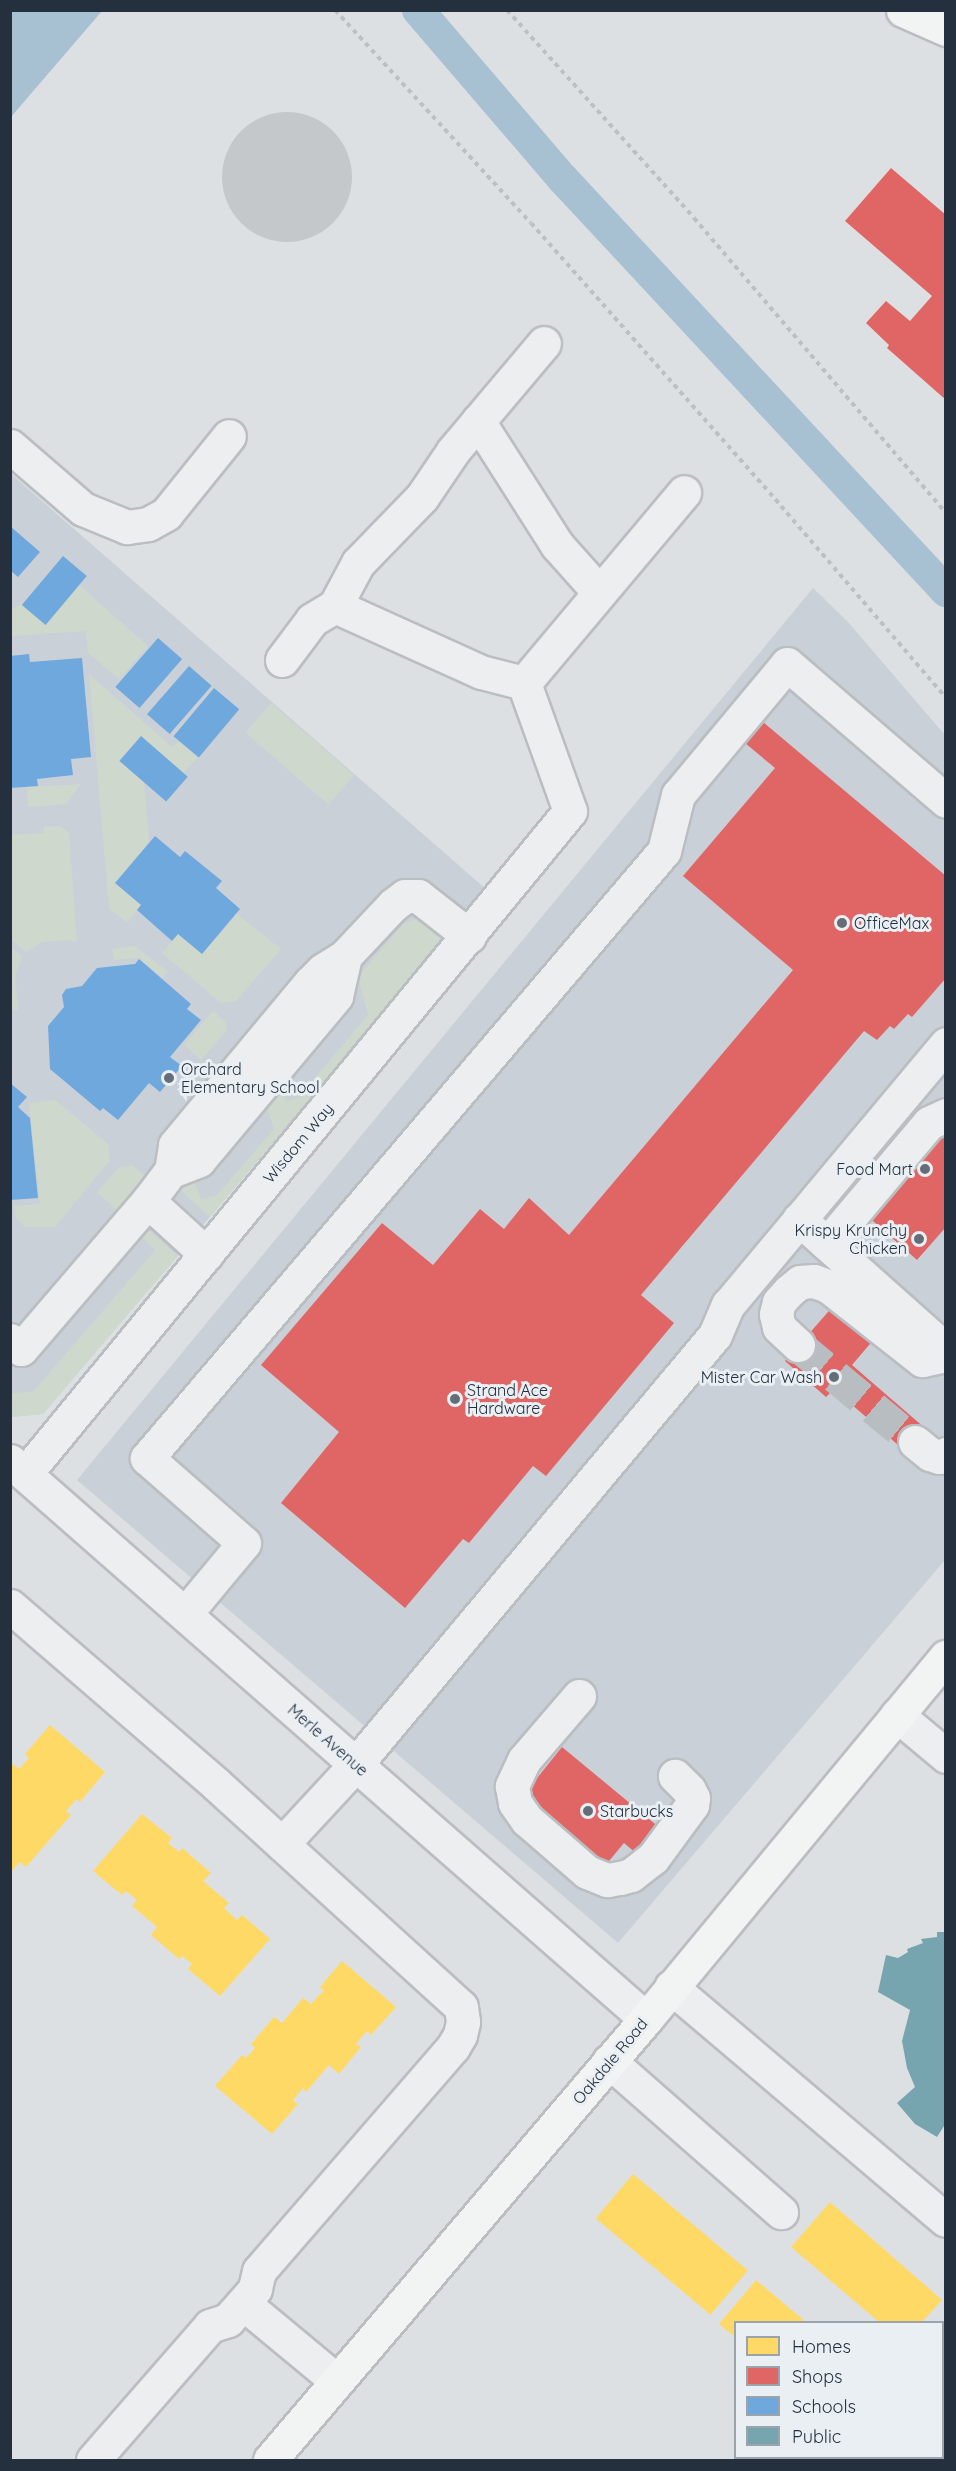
<!DOCTYPE html>
<html>
<head>
<meta charset="utf-8">
<style>
  body { margin:0 }
  #map { position:relative; width:956px; height:2471px; overflow:hidden; background:#dde0e3; font-family:Quicksand,sans-serif }
  div>[style] { position:absolute }
  [style*='--x'] { left:calc(var(--x)*1px); top:calc(var(--y)*1px); width:calc(var(--w)*1px); rotate:calc(var(--a)*1deg) }
  .built>* { inset:0; background:#cad0d8 }
  .green>* { inset:0; background:#cfd8cd; transform-origin:0 0 }
  .water>* { inset:0; background:#a8c1d2 }
  .homes>* { inset:0; background:#ffd966; transform-origin:0 0 }
  .shops>* { inset:0; background:#e06666 }
  .schools>* { inset:0; background:#6fa8dc; transform-origin:0 0 }
  .public>* { inset:0; background:#76a5af }
  .canal>* { height:32px; margin:-16px; padding:0 16px; transform-origin:16px; border-radius:16px; background:#a8c1d2 }
  .building>* { inset:0; background:#c5c8cb }
  .round { border-radius:50% }
  .minor-tunnel>* { height:33px; margin-top:-16.5px; transform-origin:0; background:repeating-linear-gradient(90deg,#b8bdc2 0 33px,transparent 0 49px) }
  .path>* { height:4px; margin-top:-2px; transform-origin:0; background:repeating-linear-gradient(90deg,#bcc0c4 0 4.5px,transparent 0 9px) }
  .roads { filter:drop-shadow(2px 0 #bbbec1) drop-shadow(-2px 0 #bbbec1) drop-shadow(0 2px #bbbec1) drop-shadow(0 -2px #bbbec1) }
  .minor>* { height:33px; margin:-16.5px; padding:0 16.5px; transform-origin:16.5px; border-radius:16.5px; background:#edeef0 }
  .major>* { height:33px; margin:-16.5px; padding:0 16.5px; transform-origin:16.5px; border-radius:16.5px; background:#f2f4f4 }
  .dots>* { width:16px; height:16px; translate:-50% -50%; box-sizing:border-box; border:3px solid #eaeff4; border-radius:50% }
  span { translate:-50% -50%; white-space:nowrap; text-align:center; line-height:1.15; -webkit-text-stroke:6px #eaeff4; paint-order:stroke }
  .poi-label { font-size:16px; color:#24303d }
  .left { translate:0 -50%; text-align:left }
  .right { translate:-100% -50%; text-align:right }
  .street-label { font-size:16px; color:#24303d }
  .frame { position:absolute; inset:0; border:12px solid #24303d; pointer-events:none }
  .legend { position:absolute; left:734px; top:2321px; width:210px; height:138px; box-sizing:border-box; background:#eaeff4; border:2px solid #9ba3ab; margin:0; padding:8px 10px; list-style:none; font-size:18px; color:#24303d }
  .legend li { display:flex; align-items:center; gap:12px; height:30px }
  .legend b { width:30px; border:2px solid #9ba3ab }
</style>
</head>
<body>
<div id="map">
  <div class="built">
    <i style="clip-path:polygon(10px 473px,487px 890px,43px 1414px,11px 1417px)"></i>
    <i style="clip-path:polygon(813px 588px,848px 622px,945px 735px,945px 1560px,618px 1943px,77px 1480px)"></i>
  </div>
  <div class="green">
    <i style="clip-path:polygon(79px 585px,148px 646px,119px 679px,88px 653px,86px 631px,11px 636px,11px 610px,21px 604px,45px 624px)"></i>
    <i style="clip-path:polygon(89px 674px,172px 747px,179px 741px,198px 757px,183px 773px,141px 736px,120px 760px,144px 782px,149px 842px,116px 883px,141px 905px,127px 923px,109px 908px)"></i>
    <i style="left:271px;top:703px;width:110px;height:39px;rotate:41deg"></i>
    <i style="clip-path:polygon(81px 784px,66px 804px,28px 807px,27px 787px)"></i>
    <i style="clip-path:polygon(60px 826px,69px 833px,77px 942px,68px 940px,42px 942px,26px 952px,11px 939px,11px 835px,44px 833px,44px 827px)"></i>
    <i style="clip-path:polygon(237px 914px,281px 949px,236px 1001px,221px 1003px,162px 953px,178px 934px,202px 954px)"></i>
    <i style="clip-path:polygon(417px 919px,423px 921px,443px 940px,210px 1217px,178px 1188px,186px 1180px,193px 1178px,201px 1199px,216px 1196px,274px 1129px,266px 1103px,280px 1087px,287px 1102px,299px 1097px,368px 1015px,358px 977px,404px 923px)"></i>
    <i style="clip-path:polygon(135px 946px,168px 972px,163px 978px,139px 958px,114px 960px,112px 949px)"></i>
    <i style="clip-path:polygon(11px 947px,22px 957px,15px 975px,18px 1010px,11px 1010px)"></i>
    <i style="clip-path:polygon(213px 1011px,226px 1022px,227px 1030px,201px 1060px,184px 1045px)"></i>
    <i style="clip-path:polygon(55px 1100px,108px 1144px,110px 1160px,55px 1227px,25px 1227px,15px 1217px,14px 1206px,40px 1204px,29px 1103px)"></i>
    <i style="clip-path:polygon(133px 1166px,145px 1176px,117px 1210px,97px 1192px,119px 1167px)"></i>
    <i style="clip-path:polygon(145px 1227px,178px 1256px,43px 1414px,11px 1417px,10px 1390px,13px 1393px,33px 1392px,155px 1250px,138px 1234px)"></i>
  </div>
  <div class="water">
    <i style="clip-path:polygon(11px 10px,102px 11px,11px 117px,10px 11px)"></i>
  </div>
  <div class="homes">
    <i style="clip-path:polygon(50px 1725px,105px 1772px,80px 1802px,77px 1799px,66px 1811px,71px 1815px,26px 1867px,20px 1862px,10px 1873px,10px 1767px,13px 1764px,19px 1769px,29px 1758px,25px 1754px)"></i>
    <i style="clip-path:polygon(142px 1814px,172px 1838px,168px 1843px,179px 1852px,182px 1848px,211px 1873px,203px 1881px,229px 1903px,224px 1908px,237px 1920px,242px 1915px,270px 1939px,220px 1996px,188px 1969px,192px 1964px,182px 1956px,179px 1959px,151px 1935px,157px 1927px,132px 1906px,137px 1900px,126px 1891px,122px 1895px,93px 1871px)"></i>
    <i style="clip-path:polygon(342px 1961px,396px 2007px,371px 2035px,367px 2031px,356px 2044px,361px 2047px,339px 2074px,329px 2065px,306px 2092px,303px 2088px,293px 2100px,298px 2104px,272px 2134px,215px 2086px,242px 2055px,246px 2058px,255px 2048px,251px 2044px,274px 2017px,282px 2023px,303px 1998px,311px 2004px,324px 1990px,320px 1987px)"></i>
    <i style="left:633px;top:2174px;width:150px;height:58px;rotate:40deg"></i>
    <i style="clip-path:polygon(830px 2202px,942px 2300px,922px 2322px,879px 2322px,791px 2247px)"></i>
    <i style="clip-path:polygon(756px 2280px,806px 2322px,736px 2322px,736px 2338px,719px 2324px)"></i>
  </div>
  <div class="shops">
    <i style="clip-path:polygon(891px 168px,946px 215px,946px 400px,887px 348px,889px 345px,866px 323px,886px 301px,910px 321px,932px 296px,845px 221px)"></i>
    <i style="clip-path:polygon(763px 722px,946px 876px,946px 978px,912px 1017px,908px 1014px,894px 1029px,890px 1026px,877px 1040px,864px 1031px,641px 1295px,674px 1323px,546px 1476px,533px 1466px,469px 1543px,463px 1539px,405px 1608px,281px 1503px,339px 1432px,261px 1365px,382px 1223px,433px 1265px,480px 1209px,504px 1229px,529px 1198px,569px 1235px,793px 970px,683px 876px,775px 768px,745px 743px)"></i>
    <i style="clip-path:polygon(946px 1124px,946px 1227px,917px 1260px,865px 1214px)"></i>
    <i style="clip-path:polygon(835px 1304px,875px 1338px,852px 1365px,926px 1429px,906px 1452px,834px 1389px,826px 1397px,785px 1361px)"></i>
    <i style="clip-path:polygon(562px 1747px,666px 1833px,644px 1860px,624px 1843px,604px 1867px,521px 1798px)"></i>
  </div>
  <div class="schools">
    <i style="clip-path:polygon(10px 526px,40px 552px,18px 577px,10px 570px)"></i>
    <i style="left:63px;top:556px;width:31px;height:64px;rotate:40deg"></i>
    <i style="left:158px;top:638px;width:32px;height:65px;rotate:41deg"></i>
    <i style="clip-path:polygon(29px 654px,30px 662px,82px 658px,91px 757px,71px 759px,73px 775px,37px 779px,38px 786px,10px 788px,10px 656px)"></i>
    <i style="left:189px;top:666px;width:30px;height:64px;rotate:41deg"></i>
    <i style="left:214px;top:688px;width:33px;height:63px;rotate:40deg"></i>
    <i style="left:141px;top:736px;width:62px;height:33px;rotate:41deg"></i>
    <i style="clip-path:polygon(155px 836px,180px 857px,185px 851px,222px 881px,216px 888px,240px 909px,202px 954px,178px 934px,172px 941px,137px 910px,141px 905px,115px 883px)"></i>
    <i style="clip-path:polygon(139px 959px,191px 1004px,187px 1009px,201px 1020px,170px 1057px,182px 1066px,160px 1092px,149px 1083px,118px 1120px,103px 1108px,100px 1111px,50px 1069px,48px 1026px,64px 1007px,62px 995px,66px 989px,82px 986px,97px 968px,135px 964px)"></i>
    <i style="clip-path:polygon(10px 1083px,27px 1097px,18px 1107px,30px 1118px,38px 1198px,10px 1200px)"></i>
  </div>
  <div class="public">
    <i style="clip-path:polygon(937px 1932px,946px 1932px,946px 2123px,937px 2137px,915px 2124px,897px 2103px,915px 2087px,907px 2068px,902px 2041px,910px 2010px,878px 1992px,886px 1955px,898px 1958px,908px 1952px,907px 1949px,923px 1943px,921px 1939px,937px 1937px)"></i>
  </div>
  <div class="canal">
    <i style="--x:418;--y:10;--w:223;--a:49.4"></i>
    <i style="--x:563;--y:179;--w:563;--a:47.09"></i>
  </div>
  <div class="building">
    <i class="round" style="left:222px;top:112px;width:130px;height:130px"></i>
  </div>
  <div class="minor-tunnel">
    <i style="--x:798;--y:1345;--w:152;--a:39.7"></i>
  </div>
  <div class="path">
    <i style="--x:335;--y:10;--w:289;--a:47.4"></i>
    <i style="--x:531;--y:223;--w:378;--a:48.5"></i>
    <i style="--x:781;--y:506;--w:253;--a:49.3"></i>
    <i style="--x:507;--y:10;--w:280;--a:48"></i>
    <i style="--x:694;--y:218;--w:388;--a:49.5"></i>
  </div>
  <div class="roads">
    <div class="minor">
      <i style="--x:478;--y:421;--w:147;--a:57.5"></i>
      <i style="--x:557;--y:545;--w:63;--a:48.2"></i>
      <i style="--x:10;--y:446;--w:96;--a:40.8"></i>
      <i style="--x:83;--y:509;--w:48;--a:22.2"></i>
      <i style="--x:127;--y:527;--w:21;--a:-8"></i>
      <i style="--x:148;--y:524;--w:21;--a:-29"></i>
      <i style="--x:166;--y:514;--w:100;--a:-51.1"></i>
      <i style="--x:335;--y:606;--w:49;--a:-61.9"></i>
      <i style="--x:358;--y:563;--w:92;--a:-45.9"></i>
      <i style="--x:422;--y:497;--w:55;--a:-56"></i>
      <i style="--x:453;--y:451;--w:141;--a:-49.9"></i>
      <i style="--x:524;--y:683;--w:249;--a:-50"></i>
      <i style="--x:171;--y:1171;--w:30;--a:-21"></i>
      <i style="--x:199;--y:1160;--w:214;--a:-50.1"></i>
      <i style="--x:336;--y:996;--w:41;--a:-77.3"></i>
      <i style="--x:148;--y:1201;--w:38;--a:-53"></i>
      <i style="--x:171;--y:1171;--w:26;--a:-81"></i>
      <i style="--x:175;--y:1145;--w:211;--a:-50.2"></i>
      <i style="--x:310;--y:983;--w:18;--a:-45"></i>
      <i style="--x:323;--y:970;--w:26;--a:-32"></i>
      <i style="--x:345;--y:956;--w:70;--a:-46.7"></i>
      <i style="--x:393;--y:905;--w:15;--a:-37"></i>
      <i style="--x:405;--y:896;--w:13;--a:0"></i>
      <i style="--x:418;--y:896;--w:65;--a:38.1"></i>
      <i style="--x:799;--y:1219;--w:197;--a:41.7"></i>
      <i style="--x:827;--y:1244;--w:158;--a:-49.9"></i>
      <i style="--x:929;--y:1123;--w:19;--a:-25"></i>
      <i style="--x:10;--y:1340;--w:14;--a:39"></i>
      <i style="--x:21;--y:1349;--w:195;--a:-49.4"></i>
      <i style="--x:148;--y:1201;--w:79;--a:42.4"></i>
      <i style="--x:798;--y:1345;--w:26;--a:-137"></i>
      <i style="--x:779;--y:1327;--w:13;--a:-103"></i>
      <i style="--x:776;--y:1314;--w:12;--a:-76"></i>
      <i style="--x:779;--y:1302;--w:15;--a:-48"></i>
      <i style="--x:789;--y:1291;--w:14;--a:-39"></i>
      <i style="--x:800;--y:1282;--w:14;--a:-4"></i>
      <i style="--x:814;--y:1281;--w:15;--a:20"></i>
      <i style="--x:828;--y:1286;--w:120;--a:38.2"></i>
      <i style="--x:922;--y:1360;--w:25;--a:-12"></i>
      <i style="--x:915;--y:1442;--w:19;--a:39"></i>
      <i style="--x:930;--y:1454;--w:9;--a:18"></i>
      <i style="--x:939;--y:1457;--w:8;--a:-23"></i>
      <i style="--x:10;--y:1461;--w:846;--a:41.26"></i>
      <i style="--x:25;--y:1474;--w:858;--a:-50.58"></i>
      <i style="--x:570;--y:811;--w:136;--a:-109.8"></i>
      <i style="--x:524;--y:683;--w:44;--a:-165.7"></i>
      <i style="--x:481;--y:672;--w:160;--a:-155.7"></i>
      <i style="--x:335;--y:606;--w:27;--a:149"></i>
      <i style="--x:312;--y:620;--w:50;--a:126.9"></i>
      <i style="--x:10;--y:1606;--w:272;--a:40.8"></i>
      <i style="--x:216;--y:1784;--w:331;--a:42.3"></i>
      <i style="--x:461;--y:2007;--w:15;--a:82"></i>
      <i style="--x:463;--y:2022;--w:13;--a:103"></i>
      <i style="--x:460;--y:2035;--w:14;--a:120"></i>
      <i style="--x:453;--y:2047;--w:296;--a:130.9"></i>
      <i style="--x:259;--y:2271;--w:18;--a:103"></i>
      <i style="--x:255;--y:2289;--w:41;--a:131.1"></i>
      <i style="--x:228;--y:2320;--w:19;--a:162"></i>
      <i style="--x:210;--y:2326;--w:178;--a:131.1"></i>
      <i style="--x:185;--y:1614;--w:92;--a:-50.3"></i>
      <i style="--x:244;--y:1543;--w:129;--a:-138.8"></i>
      <i style="--x:147;--y:1458;--w:797;--a:-49.58"></i>
      <i style="--x:664;--y:851;--w:58;--a:-76"></i>
      <i style="--x:678;--y:795;--w:170;--a:-50.2"></i>
      <i style="--x:787;--y:664;--w:210;--a:40.7"></i>
      <i style="--x:579;--y:1696;--w:84;--a:130.7"></i>
      <i style="--x:524;--y:1760;--w:29;--a:115"></i>
      <i style="--x:512;--y:1786;--w:17;--a:80"></i>
      <i style="--x:515;--y:1803;--w:21;--a:55"></i>
      <i style="--x:527;--y:1820;--w:79;--a:40.9"></i>
      <i style="--x:587;--y:1872;--w:22;--a:22"></i>
      <i style="--x:607;--y:1880;--w:13;--a:-9"></i>
      <i style="--x:620;--y:1878;--w:11;--a:-15"></i>
      <i style="--x:631;--y:1875;--w:28;--a:-38"></i>
      <i style="--x:653;--y:1858;--w:66;--a:-53.7"></i>
      <i style="--x:692;--y:1805;--w:7;--a:-82"></i>
      <i style="--x:693;--y:1798;--w:9;--a:-117"></i>
      <i style="--x:689;--y:1790;--w:20;--a:-135"></i>
      <i style="--x:897;--y:1715;--w:64;--a:39.9"></i>
      <i style="--x:282;--y:1844;--w:109;--a:-47.2"></i>
      <i style="--x:356;--y:1764;--w:559;--a:-50.08"></i>
      <i style="--x:715;--y:1335;--w:33;--a:-67"></i>
      <i style="--x:728;--y:1305;--w:340;--a:-50.1"></i>
      <i style="--x:671;--y:1987;--w:360;--a:40.3"></i>
      <i style="--x:609;--y:2061;--w:229;--a:41.3"></i>
      <i style="--x:243;--y:2303;--w:122;--a:39.7"></i>
    </div>
    <div class="major">
      <i style="--x:903;--y:10;--w:47;--a:23.8"></i>
      <i style="--x:270;--y:2460;--w:580;--a:-49.55"></i>
      <i style="--x:646;--y:2019;--w:470;--a:-50.4"></i>
    </div>
  </div>
  <div class="dots">
    <i style="left:842px;top:923px;background:#656e77"></i>
    <i style="left:169px;top:1078px;background:#656e77"></i>
    <i style="left:925px;top:1169px;background:#656e77"></i>
    <i style="left:919px;top:1239px;background:#656e77"></i>
    <i style="left:834px;top:1377px;background:#656e77"></i>
    <i style="left:455px;top:1399px;background:#656e77"></i>
    <i style="left:588px;top:1811px;background:#656e77"></i>
  </div>
  <div class="poi-label">
    <span class="left" style="left:854px;top:923px">OfficeMax</span>
    <span class="left" style="left:181px;top:1078px">Orchard<br>Elementary School</span>
    <span class="right" style="left:913px;top:1169px">Food Mart</span>
    <span class="right" style="left:907px;top:1239px">Krispy Krunchy<br>Chicken</span>
    <span class="right" style="left:822px;top:1377px">Mister Car Wash</span>
    <span class="left" style="left:467px;top:1399px">Strand Ace<br>Hardware</span>
    <span class="left" style="left:600px;top:1811px">Starbucks</span>
  </div>
  <div class="street-label">
    <span style="left:298px;top:1143px;rotate:-50deg">Wisdom Way</span>
    <span style="left:328px;top:1740px;rotate:41deg">Merle Avenue</span>
    <span style="left:610px;top:2061px;rotate:-50deg">Oakdale Road</span>
  </div>
  <div class="frame"></div>
  <ul class="legend">
  <li><b style="height:16px;background:#ffd966"></b>Homes</li>
  <li><b style="height:16px;background:#e06666"></b>Shops</li>
  <li><b style="height:16px;background:#6fa8dc"></b>Schools</li>
  <li><b style="height:16px;background:#76a5af"></b>Public</li>
  </ul>
</div>
</body>
</html>
